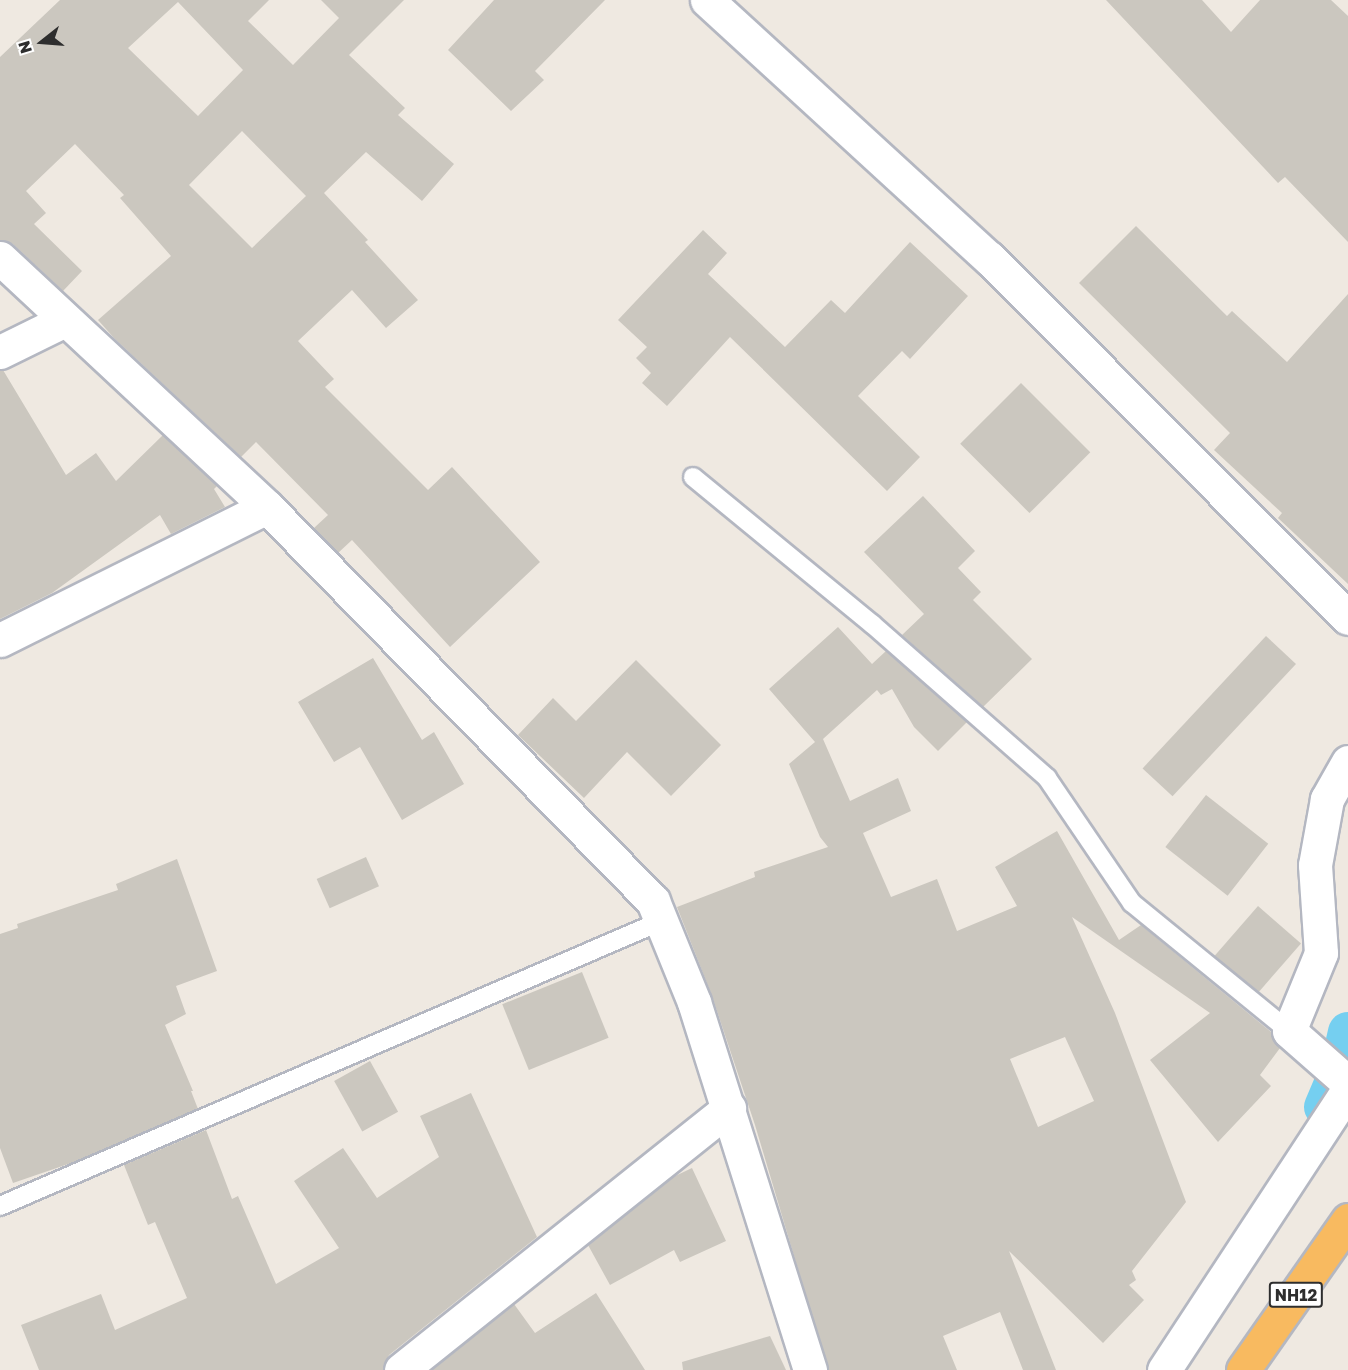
<!DOCTYPE html>
<html>
<head>
<meta charset="utf-8">
<style>
  body { margin:0 }
  #map { position:relative; width:1348px; height:1370px; overflow:hidden; background:#efe9e1; font-family:"Golos Text",sans-serif }
  div>[style] { position:absolute }
  [style*='--x'] { left:calc(var(--x)*1px); top:calc(var(--y)*1px); width:calc(var(--w)*1px); rotate:calc(var(--a)*1deg) }
  .canal>* { height:40px; margin:-20px; padding:0 20px; transform-origin:20px; border-radius:20px; background:#75cff0 }
  .building>* { inset:0; background:#cbc7bf; transform-origin:0 0 }
  .roads { filter:drop-shadow(2px 0 #b4b7c1) drop-shadow(-2px 0 #b4b7c1) drop-shadow(0 2px #b4b7c1) drop-shadow(0 -2px #b4b7c1) }
  .service>* { height:18px; margin:-9px; padding:0 9px; transform-origin:9px; border-radius:9px; background:#fff }
  .minor>* { height:33px; margin:-16.5px; padding:0 16.5px; transform-origin:16.5px; border-radius:16.5px; background:#fff }
  .tertiary>* { height:33px; margin:-16.5px; padding:0 16.5px; transform-origin:16.5px; border-radius:16.5px; background:#fff }
  .trunk>* { height:33px; margin:-16.5px; padding:0 16.5px; transform-origin:16.5px; border-radius:16.5px; background:#f8ba60 }
  span { translate:-50% -50%; white-space:nowrap; text-align:center; line-height:1.15; -webkit-text-stroke:4.5px #fff; paint-order:stroke }
  .shield-label span { padding:2px 4px; background:#fff; border:2px solid; border-radius:4px; -webkit-text-stroke-width:0 }
  .shield-label { font-size:16px; color:#2e2e2e; font-weight:700 }
  .north { position:absolute; left:12px; top:12px; width:60px; height:60px; -webkit-text-stroke:4px #fff; paint-order:stroke; rotate:253deg; font-size:16px; font-weight:700; line-height:24px; text-align:center; color:#2e2e2e }
  .north::after { content:''; display:block; margin:auto; width:21px; height:27px; background:#2e2e2e; clip-path:polygon(50% 0,100% 100%,50% 72%,0 100%) }
</style>
</head>
<body>
<div id="map">
  <div class="canal">
    <i style="--x:1324;--y:1107;--w:38;--a:-67"></i>
    <i style="--x:1339;--y:1072;--w:41;--a:-77.3"></i>
  </div>
  <div class="building">
    <i style="clip-path:polygon(evenodd,60px 0,269px 0,248px 21px,293px 65px,339px 18px,321px 0,404px 0,349px 55px,405px 108px,398px 115px,454px 164px,422px 201px,366px 152px,324px 193px,368px 240px,365px 242px,418px 300px,386px 328px,352px 290px,298px 341px,334px 379px,325px 387px,428px 490px,452px 467px,540px 562px,450px 647px,352px 540px,338px 553px,314px 528px,328px 515px,256px 442px,241px 457px,114px 338px,98px 320px,171px 256px,120px 198px,124px 195px,75px 144px,26px 191px,46px 213px,34px 224px,82px 271px,63px 291px,13px 244px,0 240px,0 57px,60px 0,178px 2px,243px 70px,198px 116px,128px 48px,178px 2px,60px 0,242px 131px,306px 196px,252px 248px,189px 185px,242px 131px)"></i>
    <i style="clip-path:polygon(494px 0,605px 0,535px 71px,544px 80px,511px 111px,448px 50px)"></i>
    <i style="clip-path:polygon(1106px 0,1202px 0,1231px 32px,1260px 0,1331px 0,1348px 16px,1348px 242px,1285px 177px,1278px 183px)"></i>
    <i style="clip-path:polygon(1136px 226px,1227px 316px,1232px 311px,1287px 362px,1348px 294px,1348px 584px,1278px 518px,1282px 513px,1214px 450px,1230px 433px,1079px 283px)"></i>
    <i style="clip-path:polygon(703px 230px,727px 253px,708px 274px,785px 347px,831px 300px,845px 313px,910px 242px,968px 296px,910px 359px,902px 351px,858px 396px,920px 457px,887px 491px,730px 337px,667px 406px,642px 383px,651px 373px,636px 358px,647px 347px,618px 320px)"></i>
    <i style="clip-path:polygon(3px 370px,66px 475px,96px 453px,116px 481px,163px 435px,217px 486px,214px 489px,225px 507px,171px 534px,160px 515px,52px 593px,0 619px,0 371px)"></i>
    <i style="left:1021px;top:383px;width:98px;height:86px;rotate:45deg"></i>
    <i style="clip-path:polygon(923px 496px,975px 551px,958px 568px,981px 592px,973px 600px,1032px 659px,983px 707px,902px 635px,924px 614px,864px 552px)"></i>
    <i style="clip-path:polygon(evenodd,838px 627px,872px 664px,886px 651px,967px 722px,938px 751px,914px 727px,892px 689px,881px 695px,877px 690px,823px 739px,850px 801px,898px 778px,911px 811px,863px 833px,891px 897px,937px 879px,957px 931px,1017px 906px,995px 867px,1057px 831px,1119px 940px,1141px 925px,1271px 1032px,1280px 1048px,1260px 1075px,1271px 1086px,1218px 1142px,1150px 1060px,1210px 1013px,1072px 917px,1115px 1013px,1186px 1202px,1132px 1271px,1136px 1280px,1129px 1285px,1144px 1300px,1103px 1343px,1009px 1251px,1056px 1370px,1023px 1370px,1000px 1312px,943px 1336px,957px 1370px,828px 1370px,755px 1125px,712px 996px,677px 907px,755px 877px,754px 872px,828px 847px,820px 837px,789px 764px,815px 742px,769px 689px,838px 627px,1065px 1037px,1094px 1101px,1038px 1127px,1010px 1059px,1065px 1037px)"></i>
    <i style="left:1266px;top:636px;width:41px;height:181px;rotate:43deg"></i>
    <i style="clip-path:polygon(373px 658px,422px 740px,434px 732px,464px 784px,402px 820px,360px 747px,334px 762px,298px 702px)"></i>
    <i style="clip-path:polygon(636px 660px,721px 745px,671px 796px,627px 752px,584px 798px,518px 735px,553px 698px,576px 721px)"></i>
    <i style="left:1206px;top:795px;width:79px;height:66px;rotate:38deg"></i>
    <i style="left:366px;top:857px;width:32px;height:54px;rotate:66deg"></i>
    <i style="clip-path:polygon(177px 859px,217px 971px,176px 986px,186px 1014px,165px 1025px,193px 1091px,191px 1091px,198px 1109px,77px 1161px,13px 1183px,0 1148px,0 934px,18px 928px,17px 924px,118px 890px,116px 884px)"></i>
    <i style="left:1258px;top:906px;width:57px;height:66px;rotate:41deg"></i>
    <i style="left:582px;top:972px;width:71px;height:86px;rotate:68deg"></i>
    <i style="left:370px;top:1061px;width:58px;height:41px;rotate:61deg"></i>
    <i style="clip-path:polygon(471px 1093px,537px 1237px,389px 1355px,383px 1370px,39px 1370px,21px 1325px,101px 1294px,115px 1330px,187px 1298px,155px 1222px,148px 1225px,124px 1165px,206px 1130px,232px 1199px,238px 1196px,276px 1284px,339px 1248px,294px 1181px,343px 1148px,377px 1198px,439px 1157px,420px 1116px)"></i>
    <i style="clip-path:polygon(692px 1168px,726px 1241px,680px 1262px,674px 1250px,610px 1285px,588px 1245px,671px 1178px)"></i>
    <i style="clip-path:polygon(596px 1293px,645px 1370px,431px 1370px,514px 1304px,535px 1333px)"></i>
    <i style="clip-path:polygon(770px 1336px,786px 1370px,683px 1370px,682px 1362px)"></i>
  </div>
  <div class="roads">
    <div class="service">
      <i style="--x:693;--y:477;--w:232;--a:39.4"></i>
      <i style="--x:872;--y:624;--w:233;--a:41.3"></i>
      <i style="--x:1047;--y:778;--w:151;--a:55.8"></i>
      <i style="--x:1132;--y:903;--w:203;--a:39.2"></i>
      <i style="--x:0;--y:1206;--w:720;--a:-23.32"></i>
    </div>
    <div class="minor">
      <i style="--x:707;--y:0;--w:382;--a:42.5"></i>
      <i style="--x:989;--y:258;--w:508;--a:45.08"></i>
      <i style="--x:0;--y:258;--w:365;--a:43"></i>
      <i style="--x:267;--y:507;--w:552;--a:45.59"></i>
      <i style="--x:653;--y:901;--w:109;--a:67.9"></i>
      <i style="--x:694;--y:1002;--w:386;--a:72.5"></i>
      <i style="--x:0;--y:352;--w:72;--a:-26.2"></i>
      <i style="--x:0;--y:640;--w:298;--a:-26.5"></i>
      <i style="--x:1348;--y:762;--w:43;--a:119.6"></i>
      <i style="--x:1327;--y:799;--w:67;--a:100.3"></i>
      <i style="--x:1315;--y:865;--w:88;--a:86.1"></i>
      <i style="--x:1321;--y:953;--w:84;--a:112.3"></i>
      <i style="--x:1289;--y:1031;--w:79;--a:41.4"></i>
      <i style="--x:401;--y:1370;--w:420;--a:-38.6"></i>
    </div>
    <div class="tertiary">
      <i style="--x:1164;--y:1370;--w:335;--a:-56.7"></i>
    </div>
    <div class="trunk">
      <i style="--x:1243;--y:1370;--w:183;--a:-55"></i>
    </div>
  </div>
  <div class="shield-label">
    <span style="left:1296px;top:1295px">NH12</span>
  </div>
  <div class="north">N</div>
</div>
</body>
</html>
